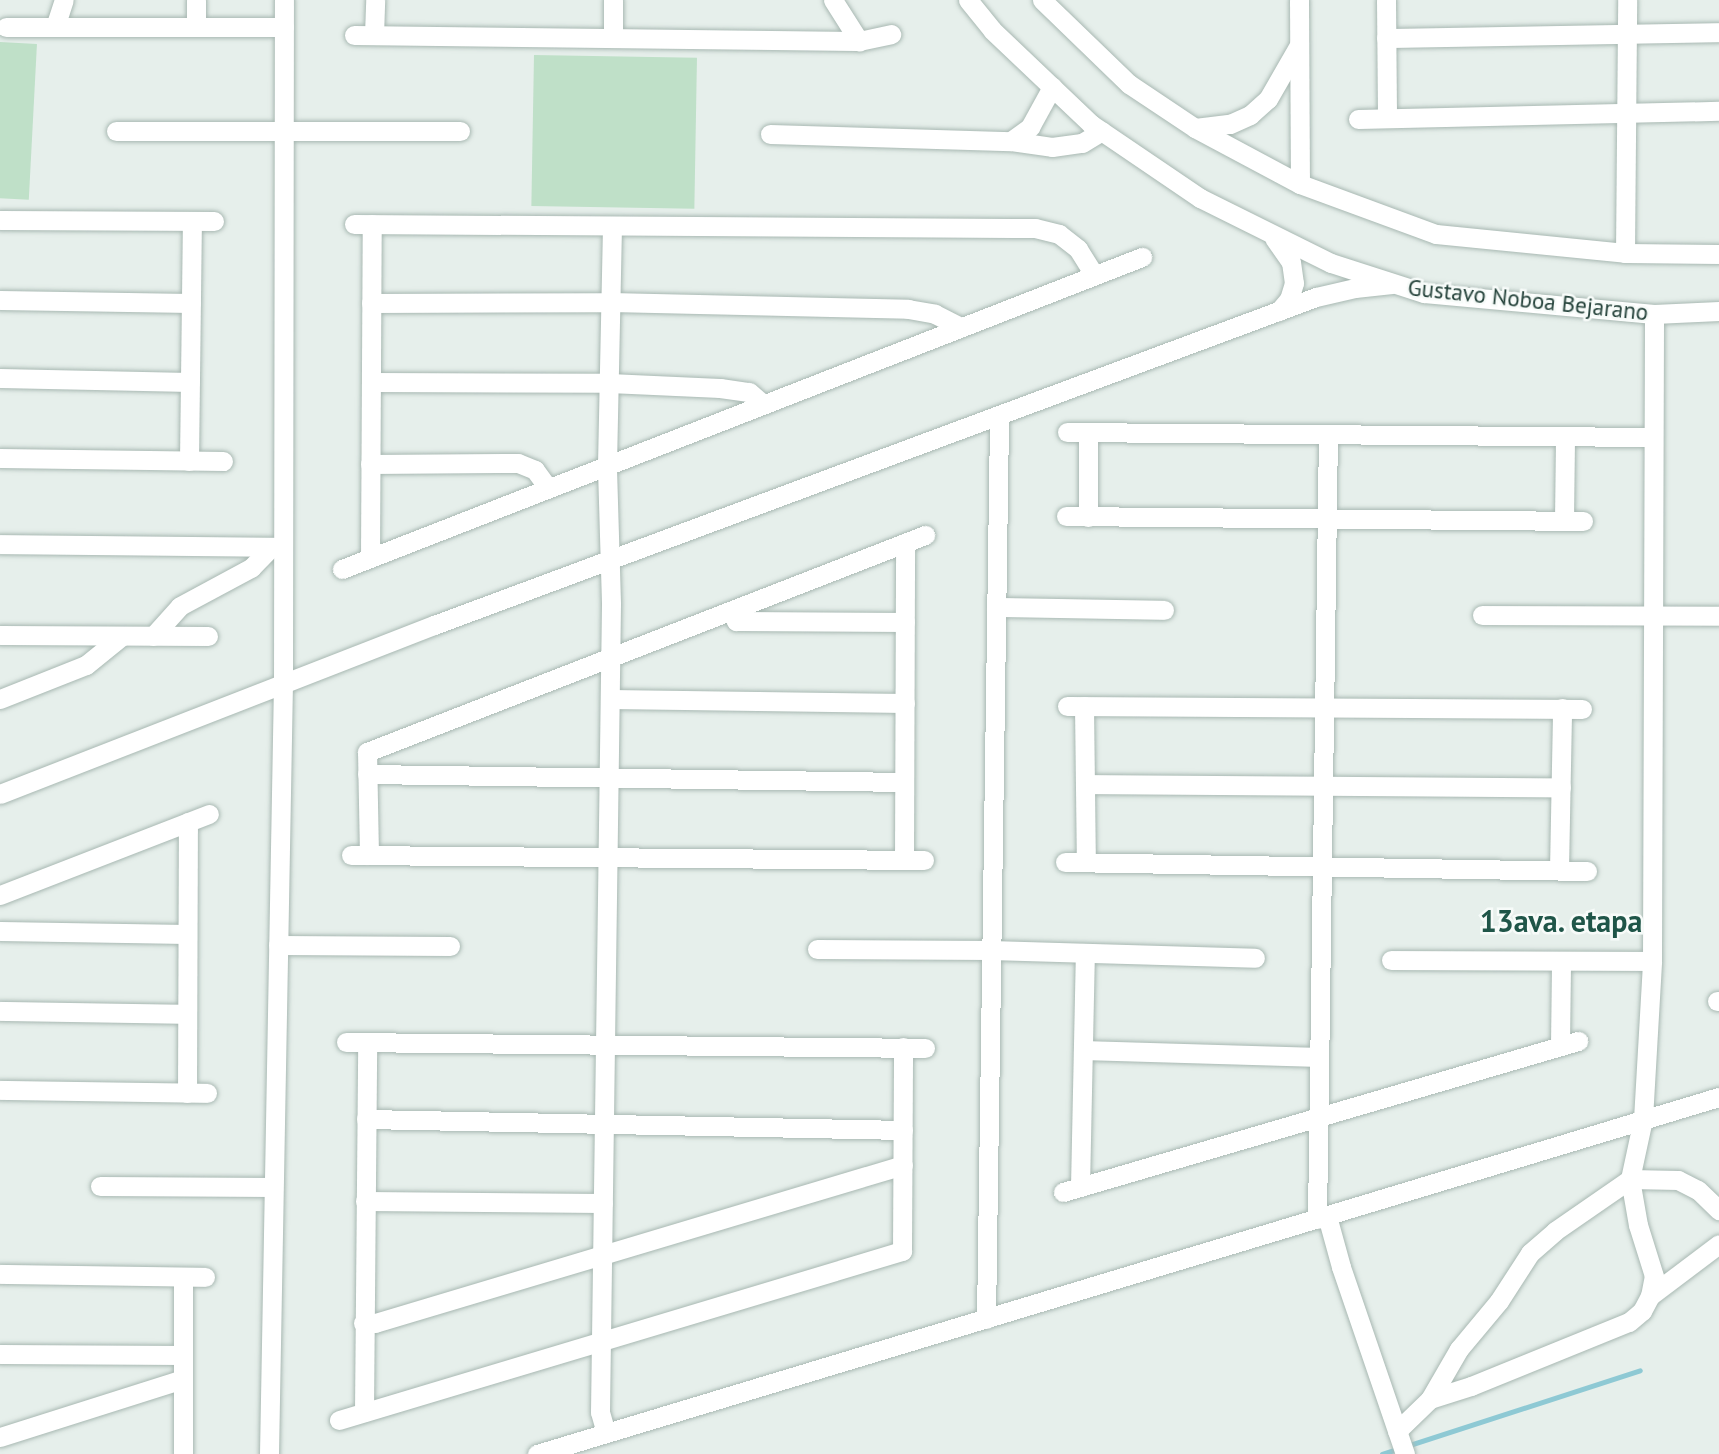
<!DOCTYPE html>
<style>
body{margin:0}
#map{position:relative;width:1719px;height:1454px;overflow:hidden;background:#e6efeb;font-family:"PT Sans",sans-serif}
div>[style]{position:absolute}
.green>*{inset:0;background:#bfe0c8;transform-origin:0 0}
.stream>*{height:5px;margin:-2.5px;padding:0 2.5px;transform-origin:2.5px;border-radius:2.5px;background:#8ec9d4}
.roads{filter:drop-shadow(0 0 2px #a8b8b2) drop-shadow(0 0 2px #a8b8b2)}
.minor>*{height:19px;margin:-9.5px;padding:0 9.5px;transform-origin:9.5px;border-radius:9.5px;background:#fff}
span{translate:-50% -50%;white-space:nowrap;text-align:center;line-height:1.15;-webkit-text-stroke:5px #f7fbf9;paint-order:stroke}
.street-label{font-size:23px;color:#24423a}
.district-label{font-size:30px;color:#1f5548;font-weight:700}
</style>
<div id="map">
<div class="green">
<div style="left:0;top:42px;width:37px;height:156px;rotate:3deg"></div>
<div style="left:534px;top:55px;width:163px;height:151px;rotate:1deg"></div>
</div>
<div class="stream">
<div style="left:1382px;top:1454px;width:271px;rotate:-18deg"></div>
</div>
<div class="roads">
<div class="minor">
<div style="left:196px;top:0;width:27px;rotate:90deg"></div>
<div style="left:833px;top:0;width:49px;rotate:57.6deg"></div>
<div style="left:968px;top:0;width:38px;rotate:51deg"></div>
<div style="left:992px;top:30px;width:137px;rotate:43.5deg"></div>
<div style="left:1091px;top:124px;width:132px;rotate:34.2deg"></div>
<div style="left:1200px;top:198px;width:146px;rotate:26.4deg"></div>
<div style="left:1331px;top:263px;width:98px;rotate:17.9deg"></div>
<div style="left:1424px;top:293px;width:231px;rotate:5.2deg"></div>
<div style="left:1654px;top:314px;width:65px;rotate:-2.6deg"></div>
<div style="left:1042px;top:0;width:121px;rotate:44deg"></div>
<div style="left:1129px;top:84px;width:79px;rotate:33.7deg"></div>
<div style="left:1195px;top:128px;width:119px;rotate:28.1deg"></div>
<div style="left:1300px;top:184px;width:145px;rotate:20.2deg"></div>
<div style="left:1436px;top:234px;width:190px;rotate:5.7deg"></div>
<div style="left:1625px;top:253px;width:94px;rotate:0.6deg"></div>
<div style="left:1299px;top:0;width:184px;rotate:89.7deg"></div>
<div style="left:1386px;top:0;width:117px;rotate:89.5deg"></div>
<div style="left:6px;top:27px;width:278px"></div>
<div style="left:55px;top:27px;width:28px;rotate:-72deg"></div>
<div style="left:354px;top:35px;width:505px;rotate:0.68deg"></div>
<div style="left:859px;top:41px;width:33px;rotate:-12deg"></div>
<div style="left:374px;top:35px;width:35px;rotate:-88deg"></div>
<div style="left:613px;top:38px;width:38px;rotate:-90deg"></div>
<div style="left:1386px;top:38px;width:333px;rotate:-1deg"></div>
<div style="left:1358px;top:119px;width:361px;rotate:-1.3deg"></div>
<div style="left:1195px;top:128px;width:35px;rotate:-7deg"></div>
<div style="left:1230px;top:124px;width:22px;rotate:-24deg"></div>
<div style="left:1250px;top:115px;width:24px;rotate:-42deg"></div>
<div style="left:1268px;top:99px;width:62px;rotate:-60.1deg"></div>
<div style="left:116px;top:131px;width:344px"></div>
<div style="left:770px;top:134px;width:241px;rotate:1.7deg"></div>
<div style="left:1011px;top:141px;width:41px;rotate:8.3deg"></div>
<div style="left:1052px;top:147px;width:30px;rotate:-8deg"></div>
<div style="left:1082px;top:143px;width:23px;rotate:-31deg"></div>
<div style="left:1011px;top:141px;width:24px;rotate:-36deg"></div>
<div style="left:1030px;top:127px;width:46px;rotate:-61.2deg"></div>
<div style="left:0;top:220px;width:214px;rotate:0.3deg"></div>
<div style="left:354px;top:224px;width:681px;rotate:0.34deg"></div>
<div style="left:1035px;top:228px;width:25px;rotate:14deg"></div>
<div style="left:1059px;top:234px;width:24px;rotate:38deg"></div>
<div style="left:1078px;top:249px;width:31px;rotate:58deg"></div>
<div style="left:1274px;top:238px;width:29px;rotate:55deg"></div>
<div style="left:1291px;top:262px;width:21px;rotate:82deg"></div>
<div style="left:1294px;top:283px;width:17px;rotate:107deg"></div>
<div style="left:1289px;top:299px;width:16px;rotate:130deg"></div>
<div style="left:1625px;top:253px;width:253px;rotate:-89.5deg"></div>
<div style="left:0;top:300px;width:191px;rotate:0.9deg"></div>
<div style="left:371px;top:303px;width:239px;rotate:-0.2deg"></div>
<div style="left:610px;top:302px;width:298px;rotate:1.3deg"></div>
<div style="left:908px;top:309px;width:27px;rotate:10deg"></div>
<div style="left:935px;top:314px;width:29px;rotate:27deg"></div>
<div style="left:0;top:378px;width:190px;rotate:1.2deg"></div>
<div style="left:371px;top:382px;width:238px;rotate:0.2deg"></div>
<div style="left:609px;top:383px;width:111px;rotate:2.6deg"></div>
<div style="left:720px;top:388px;width:29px;rotate:8deg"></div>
<div style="left:749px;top:392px;width:18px;rotate:41deg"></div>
<div style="left:1067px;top:432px;width:586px;rotate:0.49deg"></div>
<div style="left:0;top:458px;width:223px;rotate:0.8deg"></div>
<div style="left:189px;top:461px;width:240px;rotate:-89.3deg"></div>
<div style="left:370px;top:464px;width:148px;rotate:-0.4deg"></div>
<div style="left:518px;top:463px;width:18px;rotate:22deg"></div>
<div style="left:535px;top:470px;width:22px;rotate:54deg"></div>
<div style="left:1066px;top:516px;width:517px;rotate:0.55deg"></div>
<div style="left:1088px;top:517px;width:85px;rotate:-90deg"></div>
<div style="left:1564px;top:521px;width:85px;rotate:-89.3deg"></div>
<div style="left:0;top:544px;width:283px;rotate:0.6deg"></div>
<div style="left:370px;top:558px;width:334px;rotate:-89.7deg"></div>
<div style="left:342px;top:569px;width:859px;rotate:-21.31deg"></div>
<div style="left:996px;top:607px;width:168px;rotate:1deg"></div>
<div style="left:732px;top:611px;width:11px;rotate:68deg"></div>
<div style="left:736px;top:621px;width:169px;rotate:0.3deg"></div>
<div style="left:1482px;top:615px;width:237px;rotate:0.2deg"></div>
<div style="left:0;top:635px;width:208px;rotate:0.3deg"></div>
<div style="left:153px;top:636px;width:40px;rotate:-48deg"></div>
<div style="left:180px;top:606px;width:81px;rotate:-28.2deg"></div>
<div style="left:251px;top:568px;width:29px;rotate:-46deg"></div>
<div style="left:0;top:699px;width:92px;rotate:-21.6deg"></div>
<div style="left:86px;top:665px;width:46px;rotate:-38.9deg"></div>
<div style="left:610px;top:699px;width:295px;rotate:0.8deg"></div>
<div style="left:1067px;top:706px;width:515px;rotate:0.33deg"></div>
<div style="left:1084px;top:706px;width:156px;rotate:89.3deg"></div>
<div style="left:367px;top:774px;width:537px;rotate:0.85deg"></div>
<div style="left:1085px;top:784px;width:476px;rotate:0.4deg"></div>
<div style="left:0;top:794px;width:466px;rotate:-21.3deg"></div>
<div style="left:434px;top:625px;width:941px;rotate:-20.4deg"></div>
<div style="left:1316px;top:297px;width:40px;rotate:-13deg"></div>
<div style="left:1355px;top:288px;width:37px;rotate:-6deg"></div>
<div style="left:351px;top:855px;width:573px;rotate:0.5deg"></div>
<div style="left:369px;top:855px;width:103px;rotate:-91.1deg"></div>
<div style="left:367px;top:752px;width:599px;rotate:-21.25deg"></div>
<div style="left:904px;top:859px;width:316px;rotate:-89.8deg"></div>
<div style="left:1065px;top:862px;width:522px;rotate:0.99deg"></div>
<div style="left:1559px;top:870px;width:162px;rotate:-88.9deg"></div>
<div style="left:0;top:895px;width:224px;rotate:-21.2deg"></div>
<div style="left:0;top:931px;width:187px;rotate:0.9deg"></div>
<div style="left:278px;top:945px;width:172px;rotate:0.3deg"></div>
<div style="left:817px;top:949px;width:173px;rotate:0.3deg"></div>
<div style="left:990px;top:950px;width:265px;rotate:1.7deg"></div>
<div style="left:1391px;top:960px;width:261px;rotate:0.2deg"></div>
<div style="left:1717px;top:1001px;width:2px"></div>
<div style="left:0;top:1011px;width:187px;rotate:0.9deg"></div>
<div style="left:346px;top:1042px;width:579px;rotate:0.59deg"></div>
<div style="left:1560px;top:1046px;width:85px;rotate:-89.3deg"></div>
<div style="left:1083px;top:1050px;width:236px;rotate:1.7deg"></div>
<div style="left:0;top:1090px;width:207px;rotate:0.8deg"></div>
<div style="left:187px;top:1093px;width:271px;rotate:-89.8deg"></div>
<div style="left:366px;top:1119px;width:537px;rotate:1.17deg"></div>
<div style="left:100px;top:1186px;width:173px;rotate:0.3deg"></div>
<div style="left:1080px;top:1187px;width:234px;rotate:-88.8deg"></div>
<div style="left:1063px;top:1192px;width:537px;rotate:-16.34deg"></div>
<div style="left:365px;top:1201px;width:238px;rotate:0.5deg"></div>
<div style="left:1327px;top:1216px;width:53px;rotate:74.6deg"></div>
<div style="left:1341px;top:1267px;width:198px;rotate:71.1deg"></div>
<div style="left:1317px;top:1219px;width:785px;rotate:-89.2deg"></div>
<div style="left:0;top:1274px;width:205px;rotate:0.8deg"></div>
<div style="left:183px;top:1278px;width:176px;rotate:90deg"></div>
<div style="left:1650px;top:1296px;width:86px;rotate:-37deg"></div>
<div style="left:986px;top:1319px;width:902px;rotate:-89.17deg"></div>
<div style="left:363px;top:1323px;width:12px"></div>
<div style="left:375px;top:1323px;width:551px;rotate:-16.66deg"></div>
<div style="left:0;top:1354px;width:183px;rotate:0.3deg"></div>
<div style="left:1430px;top:1399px;width:58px;rotate:-59.9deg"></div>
<div style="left:1459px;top:1349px;width:62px;rotate:-50.2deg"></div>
<div style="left:1499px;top:1301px;width:57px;rotate:-57.1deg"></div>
<div style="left:1530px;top:1253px;width:33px;rotate:-41deg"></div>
<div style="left:1555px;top:1231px;width:91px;rotate:-34.7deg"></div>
<div style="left:1630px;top:1179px;width:48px;rotate:1.2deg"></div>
<div style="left:1678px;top:1180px;width:22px;rotate:27deg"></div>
<div style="left:1698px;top:1190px;width:29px;rotate:44deg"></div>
<div style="left:364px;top:1412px;width:370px;rotate:-89.5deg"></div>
<div style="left:339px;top:1420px;width:588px;rotate:-16.71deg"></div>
<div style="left:902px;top:1251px;width:204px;rotate:-89.7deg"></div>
<div style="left:1397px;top:1431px;width:46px;rotate:-44.1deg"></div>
<div style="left:1430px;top:1399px;width:43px;rotate:-17.6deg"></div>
<div style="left:1471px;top:1386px;width:170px;rotate:-22.1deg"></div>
<div style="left:1629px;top:1322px;width:17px;rotate:-40deg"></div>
<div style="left:1642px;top:1311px;width:17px;rotate:-62deg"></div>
<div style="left:1650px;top:1296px;width:20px;rotate:-79deg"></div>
<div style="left:1654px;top:1276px;width:53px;rotate:-107.4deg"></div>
<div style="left:1638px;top:1225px;width:47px;rotate:-99.9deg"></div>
<div style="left:1630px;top:1179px;width:61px;rotate:-77.8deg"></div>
<div style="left:1643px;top:1119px;width:158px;rotate:-86.7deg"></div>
<div style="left:1652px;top:961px;width:647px;rotate:-89.82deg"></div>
<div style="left:606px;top:1433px;width:22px;rotate:-106deg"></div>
<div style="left:600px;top:1412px;width:809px;rotate:-89.22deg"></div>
<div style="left:611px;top:603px;width:138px;rotate:-91.7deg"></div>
<div style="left:607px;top:465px;width:239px;rotate:-88.8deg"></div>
<div style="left:0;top:1437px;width:192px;rotate:-17.6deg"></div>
<div style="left:269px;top:1454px;width:769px;rotate:-88.96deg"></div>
<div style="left:283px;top:685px;width:685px;rotate:-89.92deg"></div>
<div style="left:537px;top:1454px;width:1235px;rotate:-16.81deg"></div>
</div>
</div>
<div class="street-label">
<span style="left:1528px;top:300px;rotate:6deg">Gustavo Noboa Bejarano</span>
</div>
<div class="district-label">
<span style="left:1561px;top:921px">13ava. etapa</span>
</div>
</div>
